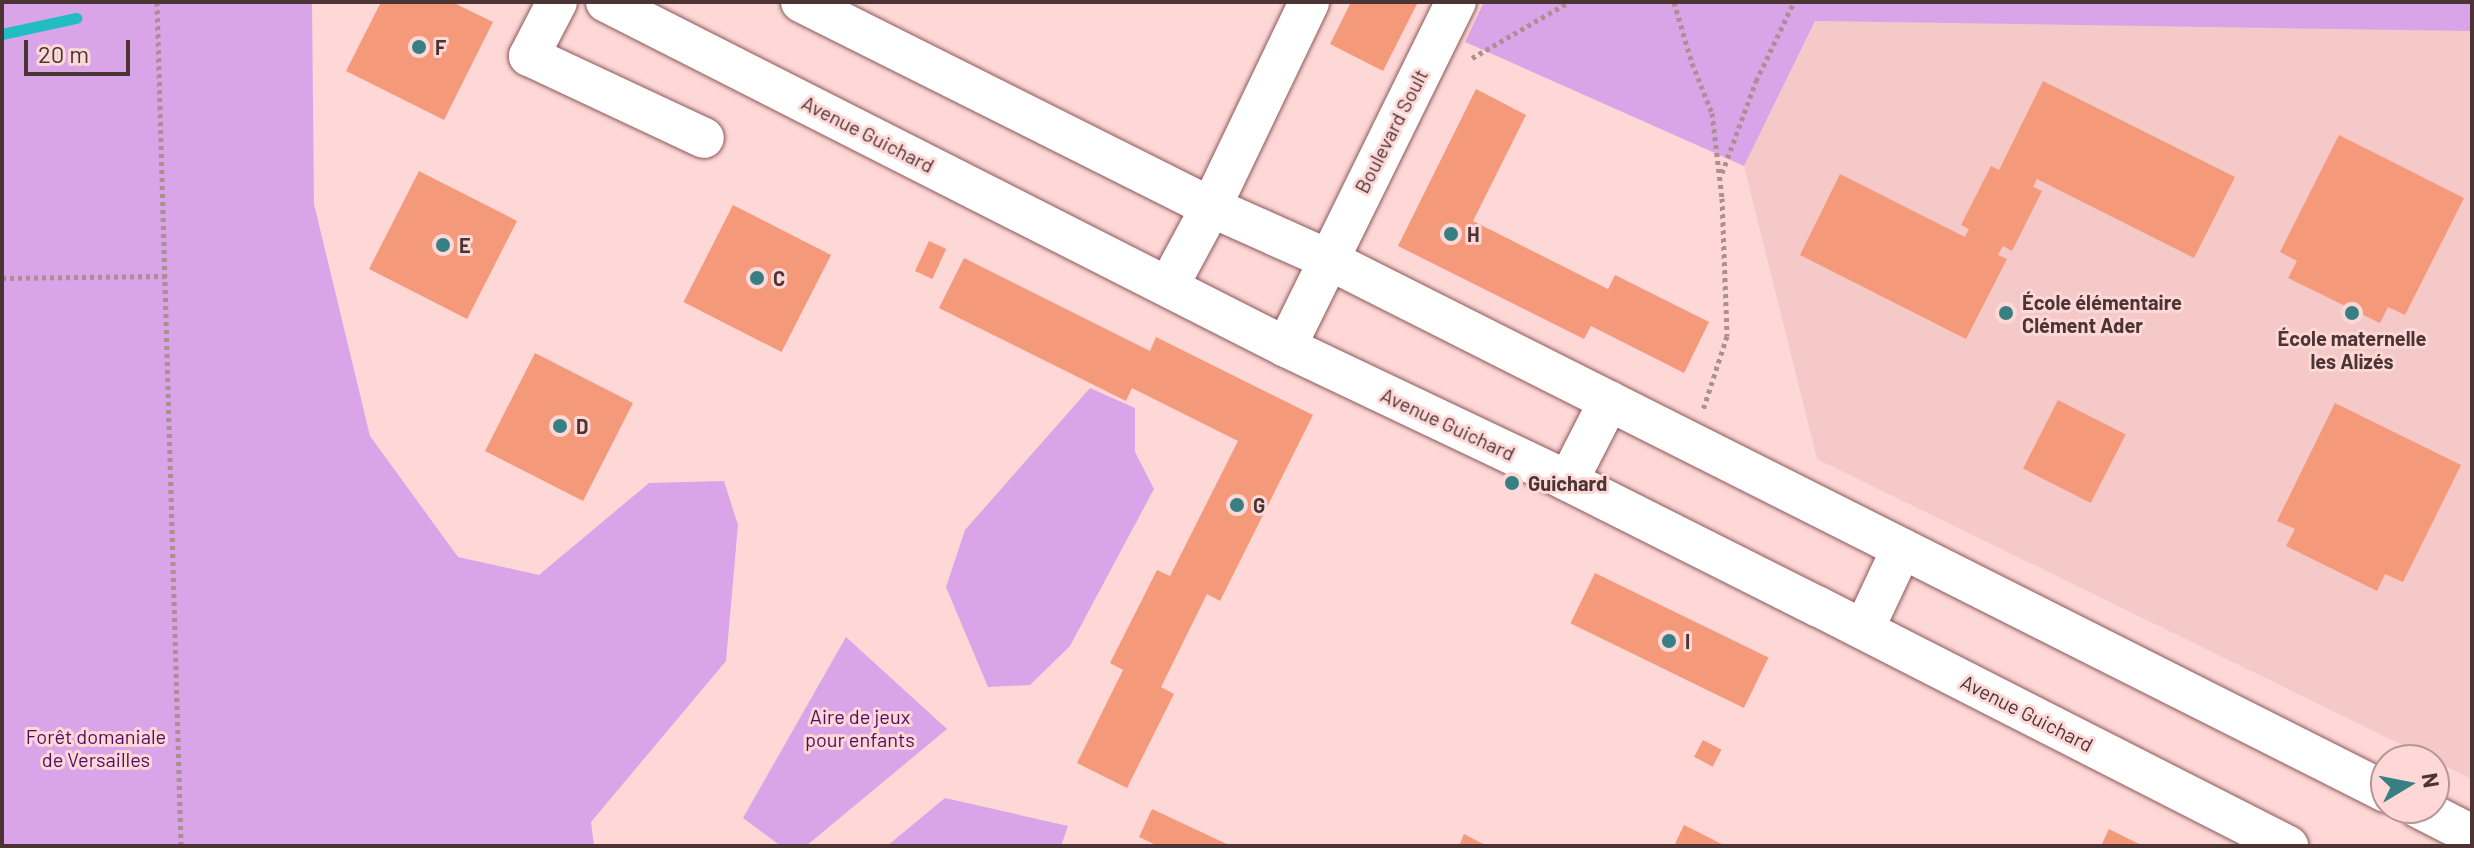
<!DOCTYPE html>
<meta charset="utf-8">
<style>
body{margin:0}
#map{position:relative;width:2474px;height:848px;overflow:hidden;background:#fdd8d7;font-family:Barlow,sans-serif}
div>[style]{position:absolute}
.built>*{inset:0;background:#f4c9c8}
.green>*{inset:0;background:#daa4e8}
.stream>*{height:11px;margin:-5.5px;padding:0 5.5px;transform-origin:5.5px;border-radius:5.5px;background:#22bdc3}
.building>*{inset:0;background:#f5997b;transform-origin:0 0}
.path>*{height:5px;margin-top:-2.5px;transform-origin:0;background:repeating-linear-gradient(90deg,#ae8e8e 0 4px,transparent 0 8px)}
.roads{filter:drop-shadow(0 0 2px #8d5858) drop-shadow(0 0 2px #8d5858)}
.minor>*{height:40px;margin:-20px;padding:0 20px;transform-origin:20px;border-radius:20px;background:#fff}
.dots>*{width:22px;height:22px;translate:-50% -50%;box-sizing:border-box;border:4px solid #fdd8d7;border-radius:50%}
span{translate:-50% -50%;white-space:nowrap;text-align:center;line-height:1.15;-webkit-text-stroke:6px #fdd8d7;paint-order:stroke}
.poi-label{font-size:20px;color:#4d3434;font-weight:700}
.left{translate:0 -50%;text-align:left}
.street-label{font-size:20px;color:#4d3434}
.park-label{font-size:20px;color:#550b65}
.frame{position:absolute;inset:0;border:4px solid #4d3434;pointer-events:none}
.north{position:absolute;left:2370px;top:744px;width:80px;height:80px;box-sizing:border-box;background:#fdd8d7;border:2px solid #b79696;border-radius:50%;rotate:80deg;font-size:22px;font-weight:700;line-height:32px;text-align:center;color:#4d3434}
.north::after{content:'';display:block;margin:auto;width:28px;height:36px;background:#377f83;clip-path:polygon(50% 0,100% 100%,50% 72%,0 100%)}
.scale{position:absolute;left:24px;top:40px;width:106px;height:36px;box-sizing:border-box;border:4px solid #4d3434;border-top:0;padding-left:10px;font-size:24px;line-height:28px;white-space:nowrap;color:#4d3434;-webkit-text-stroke:6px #fdd8d7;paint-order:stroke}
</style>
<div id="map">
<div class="built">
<div style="clip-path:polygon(1815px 21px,2472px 29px,2472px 779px,1817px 459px,1744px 166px)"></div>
</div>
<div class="green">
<div style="clip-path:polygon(2px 2px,312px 2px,314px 204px,370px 436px,458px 557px,539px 575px,649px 483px,724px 481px,738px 525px,726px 661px,591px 822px,594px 846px,2px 846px)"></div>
<div style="clip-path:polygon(1484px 2px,2472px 2px,2472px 31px,1815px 21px,1744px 166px,1465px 42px)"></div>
<div style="clip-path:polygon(1090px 388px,1135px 408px,1135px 452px,1154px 489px,1070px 646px,1030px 685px,988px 687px,946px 587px,965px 530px)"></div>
<div style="clip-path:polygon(846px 637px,947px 729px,806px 846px,781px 846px,743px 818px)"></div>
<div style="clip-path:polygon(945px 798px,1068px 826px,1061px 846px,887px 846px)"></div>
</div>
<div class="stream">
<div style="left:2px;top:34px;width:76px;rotate:-12.2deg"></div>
</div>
<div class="building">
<div style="clip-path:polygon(381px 2px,452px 2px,493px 22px,444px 120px,346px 71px)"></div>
<div style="clip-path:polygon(1351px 2px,1418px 2px,1383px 71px,1330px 44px)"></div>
<div style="clip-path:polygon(2043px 81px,2235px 177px,2194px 258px,2037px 179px,2033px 187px,2042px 191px,2012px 251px,2003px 246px,1998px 255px,2007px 259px,1966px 339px,1800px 255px,1840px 174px,1965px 237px,1969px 229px,1961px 225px,1991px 166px,1999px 170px)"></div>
<div style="clip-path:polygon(1476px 89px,1526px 115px,1473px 221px,1608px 289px,1615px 275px,1709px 322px,1684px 373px,1591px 326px,1584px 339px,1398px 246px)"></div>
<div style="clip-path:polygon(2339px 135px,2464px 198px,2405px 315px,2388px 307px,2380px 323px,2288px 278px,2297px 261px,2280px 252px)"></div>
<div style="left:419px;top:171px;width:110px;height:110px;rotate:27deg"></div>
<div style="left:733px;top:205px;width:110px;height:109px;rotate:27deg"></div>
<div style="left:929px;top:241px;width:19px;height:33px;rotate:25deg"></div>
<div style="clip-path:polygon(964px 258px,1150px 351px,1156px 337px,1313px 415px,1220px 601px,1207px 594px,1161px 687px,1174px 694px,1127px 788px,1077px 763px,1123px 670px,1110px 663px,1157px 570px,1170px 576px,1238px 441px,1132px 388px,1126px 401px,939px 308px)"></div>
<div style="left:535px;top:353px;width:110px;height:110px;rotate:27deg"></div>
<div style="left:2058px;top:400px;width:76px;height:77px;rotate:27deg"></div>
<div style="clip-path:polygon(2335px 403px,2461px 465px,2403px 582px,2385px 574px,2377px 591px,2286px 546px,2295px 529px,2277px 521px)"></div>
<div style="left:1595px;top:573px;width:193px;height:56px;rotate:26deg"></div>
<div style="left:1703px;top:740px;width:21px;height:19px;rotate:28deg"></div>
<div style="clip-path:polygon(1152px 809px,1231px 846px,1158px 846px,1139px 837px)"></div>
<div style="clip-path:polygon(1684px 825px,1712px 839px,1725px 846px,1674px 846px)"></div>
<div style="clip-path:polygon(2109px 829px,2143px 846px,2101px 846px)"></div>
<div style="clip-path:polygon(1464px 834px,1487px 846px,1459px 846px)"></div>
</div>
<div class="path">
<div style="left:157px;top:2px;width:844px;rotate:88.37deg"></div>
<div style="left:1674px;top:2px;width:64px;rotate:73.6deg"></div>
<div style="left:1692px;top:63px;width:54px;rotate:68.2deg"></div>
<div style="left:1712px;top:113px;width:86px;rotate:83.3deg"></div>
<div style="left:1722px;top:198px;width:138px;rotate:87.9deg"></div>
<div style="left:1727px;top:336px;width:78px;rotate:108deg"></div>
<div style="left:1472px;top:58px;width:112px;rotate:-30deg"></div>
<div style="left:1722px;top:173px;width:98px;rotate:-69.7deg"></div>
<div style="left:1756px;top:81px;width:88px;rotate:-64.3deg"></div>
<div style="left:2px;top:278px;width:164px;rotate:-0.7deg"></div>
</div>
<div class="roads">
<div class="minor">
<div style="left:557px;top:2px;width:61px;rotate:117.4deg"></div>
<div style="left:529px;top:56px;width:193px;rotate:25.1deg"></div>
<div style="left:606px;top:2px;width:763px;rotate:26.9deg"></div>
<div style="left:1286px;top:347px;width:312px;rotate:25.4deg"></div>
<div style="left:1568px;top:481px;width:279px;rotate:26.7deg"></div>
<div style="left:1817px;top:606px;width:529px;rotate:27deg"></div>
<div style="left:801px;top:2px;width:458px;rotate:26.6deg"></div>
<div style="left:1211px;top:207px;width:127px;rotate:24.1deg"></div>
<div style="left:1327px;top:259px;width:1186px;rotate:26.72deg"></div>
<div style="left:1169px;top:285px;width:89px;rotate:-61.7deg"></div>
<div style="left:1211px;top:207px;width:227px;rotate:-64.4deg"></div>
<div style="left:1286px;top:347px;width:385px;rotate:-63.8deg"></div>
<div style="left:1568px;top:481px;width:90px;rotate:-62.9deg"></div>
<div style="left:1864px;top:629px;width:89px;rotate:-64.9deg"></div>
<div style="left:2419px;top:808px;width:59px;rotate:27deg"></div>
</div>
</div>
<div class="dots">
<div style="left:419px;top:47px;background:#377f83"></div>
<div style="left:1451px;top:234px;background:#377f83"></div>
<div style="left:443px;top:245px;background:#377f83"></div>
<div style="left:757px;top:278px;background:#377f83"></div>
<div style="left:2006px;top:313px;background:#377f83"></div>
<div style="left:2352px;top:313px;background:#377f83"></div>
<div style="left:560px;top:426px;background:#377f83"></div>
<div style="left:1512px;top:483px;background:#377f83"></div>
<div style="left:1237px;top:505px;background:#377f83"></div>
<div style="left:1669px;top:641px;background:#377f83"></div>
</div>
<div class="poi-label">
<span class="left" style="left:435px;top:47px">F</span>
<span class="left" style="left:1467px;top:234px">H</span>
<span class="left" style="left:459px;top:245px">E</span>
<span class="left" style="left:773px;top:278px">C</span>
<span class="left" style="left:2022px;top:314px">École élémentaire<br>Clément Ader</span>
<span style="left:2352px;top:350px">École maternelle<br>les Alizés</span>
<span class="left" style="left:576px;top:426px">D</span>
<span class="left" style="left:1528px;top:483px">Guichard</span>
<span class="left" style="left:1253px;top:505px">G</span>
<span class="left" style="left:1685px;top:641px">I</span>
</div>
<div class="street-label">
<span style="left:1391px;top:131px;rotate:-63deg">Boulevard Soult</span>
<span style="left:868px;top:134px;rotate:27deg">Avenue Guichard</span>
<span style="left:1448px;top:424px;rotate:25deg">Avenue Guichard</span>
<span style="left:2027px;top:713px;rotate:27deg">Avenue Guichard</span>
</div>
<div class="park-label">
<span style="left:860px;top:728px">Aire de jeux<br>pour enfants</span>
<span style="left:96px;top:748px">Forêt domaniale<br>de Versailles</span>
</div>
<div class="frame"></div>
<div class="north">N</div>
<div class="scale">20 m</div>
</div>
